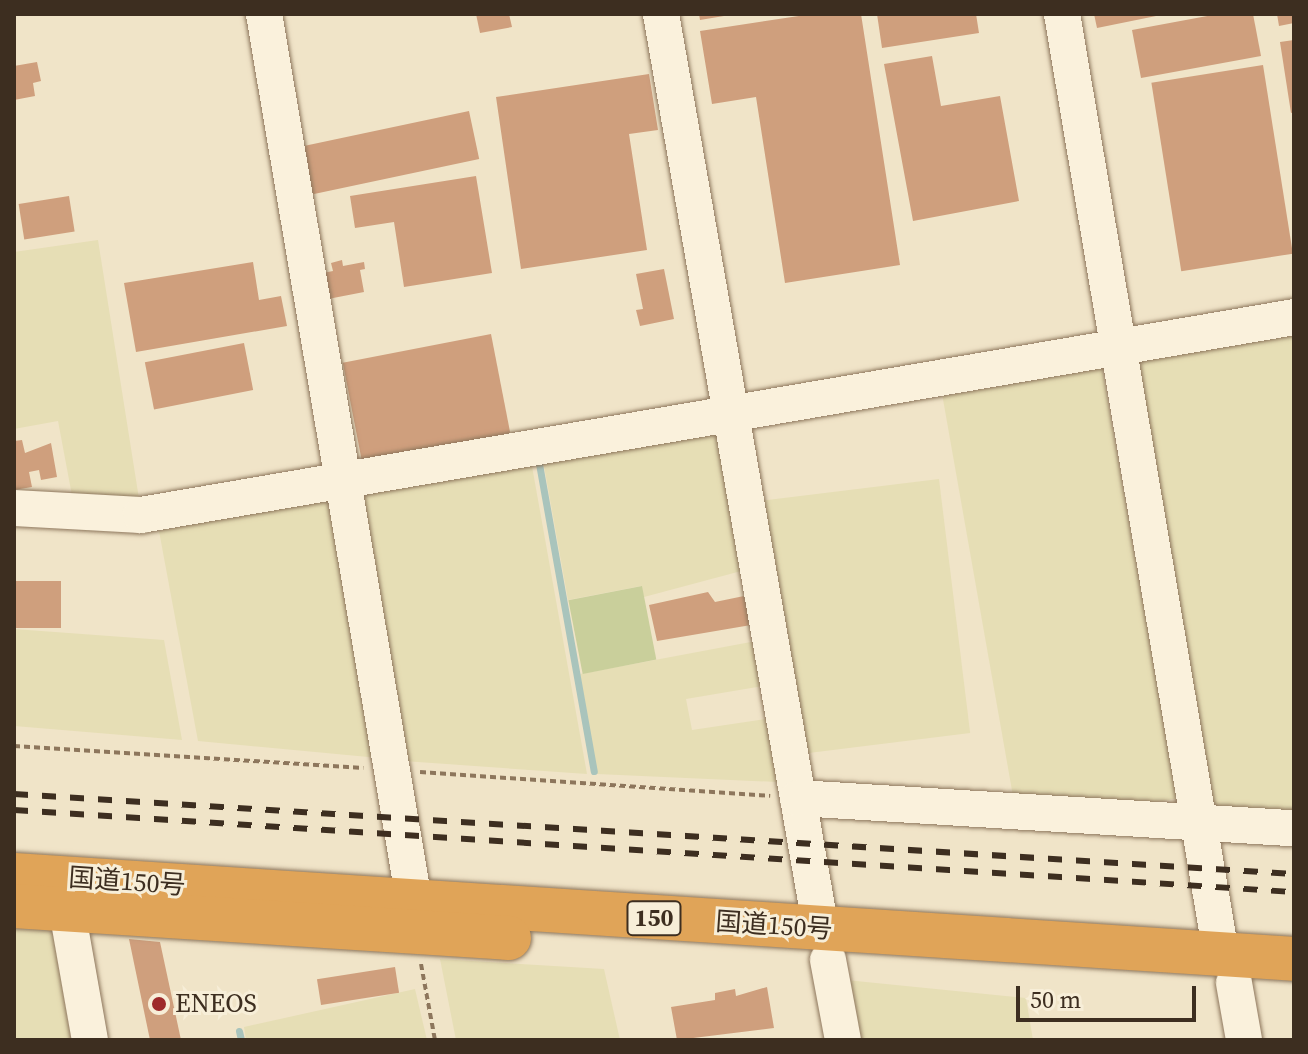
<!DOCTYPE html>
<meta charset="utf-8">
<style>
body{margin:0}
#map{position:relative;width:1308px;height:1054px;overflow:hidden;background:#f0e4c8;font-family:"Source Serif 4","Noto Sans JP",serif}
div>[style]{position:absolute}
.farmland>*{inset:0;background:#e6deb5;transform-origin:0 0}
.green>*{inset:0;background:#c9cf9b;transform-origin:0 0}
.stream>*{height:7px;margin:-3.5px;padding:0 3.5px;transform-origin:3.5px;border-radius:3.5px;background:#a9c4bc}
.building>*{inset:0;background:#cf9f7d;transform-origin:0 0}
.path>*{height:4px;margin-top:-2px;transform-origin:0;background:repeating-linear-gradient(90deg,#8d765c 0 6px,transparent 0 10px)}
.roads{filter:drop-shadow(0 0 2px #8d765c) drop-shadow(0 0 2px #8d765c)}
.minor>*{height:36px;margin:-18px;padding:0 18px;transform-origin:18px;border-radius:18px;background:#faf1dc}
.highway>*{height:44px;margin:-22px;padding:0 22px;transform-origin:22px;border-radius:22px;background:#e0a458}
.rail>*{height:6px;margin-top:-3px;transform-origin:0;background:repeating-linear-gradient(90deg,#3d2e20 0 14px,transparent 0 28px)}
.dots>*{width:22px;height:22px;translate:-50% -50%;box-sizing:border-box;border:4px solid #f7eed8;border-radius:50%}
span{translate:-50% -50%;white-space:nowrap;text-align:center;line-height:1.15;-webkit-text-stroke:6px #f7eed8;paint-order:stroke}
.shield-label span{padding:2px 6px;background:#f7eed8;border:2px solid;border-radius:6px;-webkit-text-stroke-width:0}
.shield-label{font-size:24px;color:#3d2e20;font-weight:700}
.street-label{font-size:26px;color:#3d2e20}
.poi-label{font-size:26px;color:#3d2e20}
.left{translate:0 -50%;text-align:left}
.frame{position:absolute;inset:0;border:16px solid #3d2e20;pointer-events:none}
.scale{position:absolute;left:1016px;top:986px;width:180px;height:36px;box-sizing:border-box;border:4px solid #3d2e20;border-top:0;padding-left:10px;font-size:24px;line-height:28px;white-space:nowrap;color:#3d2e20;-webkit-text-stroke:6px #f7eed8;paint-order:stroke}
</style>
<div id="map">
<div class="farmland">
<div style="clip-path:polygon(98px 240px,140px 505px,73px 501px,58px 421px,14px 429px,14px 252px)"></div>
<div style="clip-path:polygon(1294px 328px,1294px 814px,1210px 807px,1131px 364px)"></div>
<div style="left:1102px;top:368px;width:437px;height:162px;rotate:80deg"></div>
<div style="clip-path:polygon(720px 426px,745px 570px,644px 597px,641px 586px,568px 600px,542px 455px)"></div>
<div style="clip-path:polygon(530px 455px,587px 774px,404px 761px,353px 487px)"></div>
<div style="left:939px;top:479px;width:256px;height:177px;rotate:83deg"></div>
<div style="clip-path:polygon(333px 493px,379px 758px,198px 741px,159px 531px)"></div>
<div style="clip-path:polygon(14px 629px,164px 640px,182px 740px,14px 726px)"></div>
<div style="clip-path:polygon(756px 641px,763px 686px,686px 699px,692px 730px,766px 719px,778px 782px,597px 774px,580px 674px)"></div>
<div style="clip-path:polygon(14px 929px,53px 930px,71px 1040px,14px 1040px)"></div>
<div style="clip-path:polygon(440px 959px,604px 969px,620px 1040px,456px 1040px)"></div>
<div style="clip-path:polygon(846px 980px,1026px 998px,1033px 1040px,859px 1040px)"></div>
<div style="clip-path:polygon(415px 989px,427px 1040px,246px 1040px,244px 1027px)"></div>
</div>
<div class="green">
<div style="left:642px;top:586px;width:75px;height:75px;rotate:79deg"></div>
</div>
<div class="stream">
<div style="left:538px;top:458px;width:318px;rotate:79.9deg"></div>
<div style="left:239px;top:1031px;width:9px;rotate:77deg"></div>
</div>
<div class="building">
<div style="clip-path:polygon(476px 14px,509px 14px,512px 27px,480px 33px)"></div>
<div style="clip-path:polygon(699px 14px,724px 14px,724px 16px,700px 20px)"></div>
<div style="clip-path:polygon(812px 14px,861px 14px,900px 265px,785px 283px,756px 97px,712px 104px,700px 31px)"></div>
<div style="clip-path:polygon(877px 14px,976px 14px,979px 33px,882px 48px)"></div>
<div style="clip-path:polygon(1094px 14px,1161px 14px,1161px 15px,1097px 28px)"></div>
<div style="clip-path:polygon(1218px 14px,1253px 14px,1261px 56px,1141px 78px,1132px 30px)"></div>
<div style="clip-path:polygon(1277px 14px,1294px 14px,1294px 23px,1279px 26px)"></div>
<div style="clip-path:polygon(1294px 40px,1294px 112px,1291px 113px,1280px 42px)"></div>
<div style="clip-path:polygon(932px 56px,941px 106px,1000px 96px,1019px 201px,913px 221px,884px 64px)"></div>
<div style="clip-path:polygon(37px 62px,41px 81px,33px 83px,35px 96px,14px 100px,14px 66px)"></div>
<div style="left:1263px;top:65px;width:191px;height:113px;rotate:81deg"></div>
<div style="clip-path:polygon(649px 74px,658px 130px,629px 134px,647px 250px,521px 269px,496px 97px)"></div>
<div style="left:469px;top:111px;width:49px;height:170px;rotate:78deg"></div>
<div style="clip-path:polygon(476px 176px,492px 273px,404px 287px,394px 222px,355px 228px,350px 196px)"></div>
<div style="left:69px;top:196px;width:36px;height:51px;rotate:81deg"></div>
<div style="clip-path:polygon(342px 260px,343px 266px,364px 262px,365px 269px,360px 270px,364px 292px,328px 299px,323px 273px,333px 271px,331px 263px)"></div>
<div style="clip-path:polygon(253px 262px,259px 300px,281px 296px,287px 326px,136px 352px,124px 283px)"></div>
<div style="clip-path:polygon(664px 269px,674px 319px,640px 326px,636px 310px,643px 309px,636px 274px)"></div>
<div style="left:491px;top:334px;width:101px;height:151px;rotate:79deg"></div>
<div style="left:244px;top:343px;width:48px;height:101px;rotate:79deg"></div>
<div style="clip-path:polygon(22px 440px,25px 453px,51px 443px,57px 477px,41px 480px,39px 470px,29px 472px,32px 487px,14px 490px,14px 441px)"></div>
<div style="left:14px;top:581px;width:47px;height:47px"></div>
<div style="clip-path:polygon(708px 592px,715px 602px,744px 596px,751px 625px,657px 641px,649px 605px)"></div>
<div style="clip-path:polygon(129px 939px,160px 942px,181px 1040px,150px 1040px)"></div>
<div style="left:395px;top:967px;width:26px;height:79px;rotate:81deg"></div>
<div style="clip-path:polygon(767px 987px,774px 1028px,677px 1040px,671px 1007px,715px 1000px,715px 993px,735px 989px,736px 996px)"></div>
</div>
<div class="path">
<div style="left:14px;top:746px;width:350px;rotate:3.6deg"></div>
<div style="left:420px;top:772px;width:351px;rotate:3.9deg"></div>
<div style="left:421px;top:964px;width:77px;rotate:79.6deg"></div>
</div>
<div class="roads">
<div class="minor">
<div style="left:264px;top:14px;width:900px;rotate:80.4deg"></div>
<div style="left:661px;top:14px;width:930px;rotate:80.09deg"></div>
<div style="left:1062px;top:14px;width:953px;rotate:80.4deg"></div>
<div style="left:14px;top:508px;width:127px;rotate:3.2deg"></div>
<div style="left:141px;top:515px;width:1170px;rotate:-9.74deg"></div>
<div style="left:798px;top:798px;width:497px;rotate:3.5deg"></div>
<div style="left:67px;top:910px;width:132px;rotate:80deg"></div>
<div style="left:828px;top:960px;width:81px;rotate:79.4deg"></div>
<div style="left:1234px;top:983px;width:58px;rotate:80deg"></div>
</div>
<div class="highway">
<div style="left:14px;top:875px;width:1283px;rotate:3.75deg"></div>
<div style="left:14px;top:906px;width:496px;rotate:3.7deg"></div>
</div>
</div>
<div class="rail">
<div style="left:14px;top:794px;width:1282px;rotate:3.58deg"></div>
<div style="left:14px;top:810px;width:1283px;rotate:3.67deg"></div>
</div>
<div class="dots">
<div style="left:159px;top:1004px;background:#9e2a2b"></div>
</div>
<div class="shield-label">
<span style="left:654px;top:918px">150</span>
</div>
<div class="street-label">
<span style="left:127px;top:882px;rotate:4deg">国道150号</span>
<span style="left:774px;top:926px;rotate:4deg">国道150号</span>
</div>
<div class="poi-label">
<span class="left" style="left:175px;top:1004px">ENEOS</span>
</div>
<div class="frame"></div>
<div class="scale">50 m</div>
</div>
